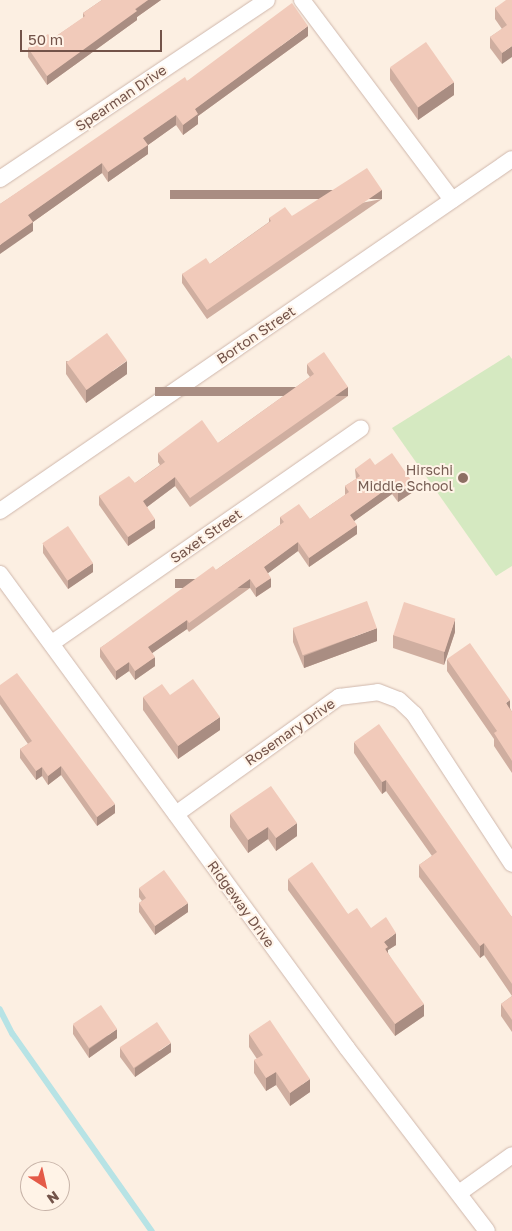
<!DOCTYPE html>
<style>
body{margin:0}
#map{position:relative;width:512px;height:1231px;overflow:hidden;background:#fcefe2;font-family:"Golos Text",sans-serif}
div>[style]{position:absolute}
.green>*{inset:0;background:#d5e9c1}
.stream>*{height:5.5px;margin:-2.75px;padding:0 2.75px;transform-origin:2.75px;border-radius:2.75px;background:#b7e3e5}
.roads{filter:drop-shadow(0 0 1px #cfb7ac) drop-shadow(0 0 1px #cfb7ac)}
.minor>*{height:16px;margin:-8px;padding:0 8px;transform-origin:8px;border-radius:8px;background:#fff}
.wall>*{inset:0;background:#cfaea0}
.shaded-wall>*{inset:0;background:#a98d82;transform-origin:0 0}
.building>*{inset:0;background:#f1caba;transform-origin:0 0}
.dots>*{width:14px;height:14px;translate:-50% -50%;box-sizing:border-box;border:2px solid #fff3e7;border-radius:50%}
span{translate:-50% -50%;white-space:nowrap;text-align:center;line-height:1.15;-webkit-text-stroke:4px #fff3e7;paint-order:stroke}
.street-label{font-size:14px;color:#735349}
.education-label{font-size:14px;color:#785e54}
.right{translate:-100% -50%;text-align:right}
.north{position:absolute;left:20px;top:1161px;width:50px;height:50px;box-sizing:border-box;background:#fff3e7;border:1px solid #c7b3a8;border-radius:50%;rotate:145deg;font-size:14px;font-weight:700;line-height:20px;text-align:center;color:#735349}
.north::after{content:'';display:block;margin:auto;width:18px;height:22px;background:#e45a48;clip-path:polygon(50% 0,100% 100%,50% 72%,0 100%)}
.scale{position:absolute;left:20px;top:30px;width:142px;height:22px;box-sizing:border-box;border:2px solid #735349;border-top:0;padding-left:6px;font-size:15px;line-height:18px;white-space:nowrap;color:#735349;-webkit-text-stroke:4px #fff3e7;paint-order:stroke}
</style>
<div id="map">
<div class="green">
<div style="clip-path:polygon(509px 355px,512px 359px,512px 566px,496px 576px,392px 428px)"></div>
</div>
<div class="stream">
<div style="left:0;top:1009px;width:28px;rotate:63deg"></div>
<div style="left:13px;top:1034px;width:241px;rotate:54.8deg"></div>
</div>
<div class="roads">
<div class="minor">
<div style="left:302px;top:0;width:250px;rotate:53.1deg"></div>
<div style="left:0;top:179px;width:321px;rotate:-33.8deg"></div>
<div style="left:0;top:511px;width:621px;rotate:-34.51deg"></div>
<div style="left:0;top:574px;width:587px;rotate:53.79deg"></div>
<div style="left:347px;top:1048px;width:230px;rotate:52.6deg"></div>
<div style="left:52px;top:643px;width:376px;rotate:-34.8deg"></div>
<div style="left:176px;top:814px;width:201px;rotate:-35.7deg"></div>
<div style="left:339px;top:697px;width:39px;rotate:-7deg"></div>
<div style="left:378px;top:692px;width:22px;rotate:21deg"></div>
<div style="left:399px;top:700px;width:21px;rotate:43deg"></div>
<div style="left:414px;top:714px;width:179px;rotate:56.8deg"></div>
<div style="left:459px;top:1193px;width:65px;rotate:-35.6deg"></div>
</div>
</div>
<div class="wall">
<div style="clip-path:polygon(102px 0,161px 0,137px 17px,137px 20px,47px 85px,28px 57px,28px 48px,52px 39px,83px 18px,83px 13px)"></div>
<div style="clip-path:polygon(512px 0,502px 64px,490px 48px,490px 37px,502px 29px,495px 19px,495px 8px)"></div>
<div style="clip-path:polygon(308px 36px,198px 116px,198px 124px,183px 135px,176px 125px,148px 145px,148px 154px,108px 182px,102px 173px,33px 222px,33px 231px,0 204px,187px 81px)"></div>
<div style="clip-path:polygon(390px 68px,454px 95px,418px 120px,390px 80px)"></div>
<div style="clip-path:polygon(382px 199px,207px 319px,182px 283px,182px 274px,210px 264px,269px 222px,269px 218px,292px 216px)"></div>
<div style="clip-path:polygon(66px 361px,127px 374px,86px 403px,66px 374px)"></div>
<div style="clip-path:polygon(307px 364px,348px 396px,190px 507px,175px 486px,147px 507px,155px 528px,128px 546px,99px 505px,99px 496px,135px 483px,160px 465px,158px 462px,158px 453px,218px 443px,310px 377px,307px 373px)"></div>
<div style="clip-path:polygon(375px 465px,413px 492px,398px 502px,392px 494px,354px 521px,357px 534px,309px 567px,298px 551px,268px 573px,271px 587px,256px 597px,250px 588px,189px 632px,187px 629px,152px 653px,155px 666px,135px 680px,129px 671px,116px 680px,100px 657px,100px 648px,216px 570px,280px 525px,280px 517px,310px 519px,345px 495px,345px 486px,356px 479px,355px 469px)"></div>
<div style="clip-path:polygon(43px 544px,93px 572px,68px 589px,43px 553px)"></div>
<div style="clip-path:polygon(293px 629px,377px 641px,304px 668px,293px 642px)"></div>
<div style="clip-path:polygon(455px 632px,444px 665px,393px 648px,393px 635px)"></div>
<div style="clip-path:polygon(447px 659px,510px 708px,512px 712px,512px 773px,494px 746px,494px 739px,447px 671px)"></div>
<div style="clip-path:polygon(0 685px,115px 813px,97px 826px,61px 775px,48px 785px,42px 776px,36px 780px,20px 758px,20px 749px,28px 744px,0 704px)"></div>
<div style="clip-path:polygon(143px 697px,220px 730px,178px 759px,143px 710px)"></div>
<div style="clip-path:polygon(354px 742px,512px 917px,512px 996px,484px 955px,480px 958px,419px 877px,419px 865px,432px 856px,386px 791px,382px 794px,354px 753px)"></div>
<div style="clip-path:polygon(230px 814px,297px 836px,276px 851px,268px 839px,248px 853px,230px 827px)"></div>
<div style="clip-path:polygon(288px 879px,348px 914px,396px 945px,388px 950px,388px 953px,424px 1016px,395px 1036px,288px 890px)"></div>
<div style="clip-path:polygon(139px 888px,188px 912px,155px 935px,139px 912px,139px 903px,142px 901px,139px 897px)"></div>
<div style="clip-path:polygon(512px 996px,512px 1032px,501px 1016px,501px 1004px)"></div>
<div style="clip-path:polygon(73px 1025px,117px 1038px,89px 1058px,73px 1034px)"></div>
<div style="clip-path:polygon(249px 1034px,310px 1092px,290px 1106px,276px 1085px,266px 1091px,254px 1073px,254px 1060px,257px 1059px,249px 1047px)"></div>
<div style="clip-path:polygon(120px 1048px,171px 1052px,135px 1077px,120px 1057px)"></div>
</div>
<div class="shaded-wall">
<div style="clip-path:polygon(148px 0,161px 0,137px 17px,137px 20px,47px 85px,47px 76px)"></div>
<div style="clip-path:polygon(308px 26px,308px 36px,198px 116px,198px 124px,183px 135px,183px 125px,195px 109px)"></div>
<div style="clip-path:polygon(512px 46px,512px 57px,502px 64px,502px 53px)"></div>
<div style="clip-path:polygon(454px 82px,454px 95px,418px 120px,418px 107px)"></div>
<div style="clip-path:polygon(176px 115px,176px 125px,148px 145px,148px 154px,108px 182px,108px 172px,143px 138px)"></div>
<div style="clip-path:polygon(102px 163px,102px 173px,33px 222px,33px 231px,0 254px,0 245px,28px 215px)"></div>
<div style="left:382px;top:190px;width:9px;height:212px;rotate:90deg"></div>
<div style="clip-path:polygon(127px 361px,127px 374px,86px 403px,86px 390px)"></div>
<div style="left:348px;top:387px;width:9px;height:193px;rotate:90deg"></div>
<div style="clip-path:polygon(175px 477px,175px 486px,143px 510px,143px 501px)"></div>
<div style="clip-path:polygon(413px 483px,413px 492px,398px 502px,398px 493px)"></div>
<div style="clip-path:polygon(392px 485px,392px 494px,350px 524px,350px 515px)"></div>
<div style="clip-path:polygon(155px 519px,155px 528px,128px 546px,128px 537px)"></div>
<div style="clip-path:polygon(357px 525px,357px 534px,309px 567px,309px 558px)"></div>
<div style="clip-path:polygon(298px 542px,298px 551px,264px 576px,264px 567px)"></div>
<div style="clip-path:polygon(93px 563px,93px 572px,68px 589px,68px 580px)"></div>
<div style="clip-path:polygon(271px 578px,271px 587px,256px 597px,256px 588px)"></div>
<div style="left:250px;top:579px;width:9px;height:75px;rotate:90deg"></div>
<div style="clip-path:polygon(455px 619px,455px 632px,444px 665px,444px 652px)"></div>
<div style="clip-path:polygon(187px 620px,187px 629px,148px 656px,148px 647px)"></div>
<div style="clip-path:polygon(377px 628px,377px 641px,304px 668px,304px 656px)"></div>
<div style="clip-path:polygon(155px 657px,155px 666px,135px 680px,135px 671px)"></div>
<div style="clip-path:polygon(129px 662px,129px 671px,116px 680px,116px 671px)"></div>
<div style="clip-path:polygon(510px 700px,510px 712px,506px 703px)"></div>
<div style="clip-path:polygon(220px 717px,220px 730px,178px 759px,178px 746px)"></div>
<div style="clip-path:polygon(61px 766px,61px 775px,48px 785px,48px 776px)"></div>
<div style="clip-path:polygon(42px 767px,42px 776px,36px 780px,36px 771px)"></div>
<div style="clip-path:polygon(386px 780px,386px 791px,382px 794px,382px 782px)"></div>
<div style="clip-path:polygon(115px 804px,115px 813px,97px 826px,97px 817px)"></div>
<div style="clip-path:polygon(297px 823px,297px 836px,276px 851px,276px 838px)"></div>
<div style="clip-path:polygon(268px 827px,268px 839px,248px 853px,248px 840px)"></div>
<div style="clip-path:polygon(188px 903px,188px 912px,155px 935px,155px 926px)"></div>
<div style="clip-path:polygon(396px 933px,396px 945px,388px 950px,388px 959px,384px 942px)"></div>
<div style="clip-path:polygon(484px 943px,484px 955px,480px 958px,480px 946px)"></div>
<div style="clip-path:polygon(424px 1004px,424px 1016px,395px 1036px,395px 1024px)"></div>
<div style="clip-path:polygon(117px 1029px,117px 1038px,89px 1058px,89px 1049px)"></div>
<div style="clip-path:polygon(171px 1043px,171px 1052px,135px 1077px,135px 1068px)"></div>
<div style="clip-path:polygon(276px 1072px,276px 1085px,266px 1091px,266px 1078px)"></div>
<div style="clip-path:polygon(310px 1079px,310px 1092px,290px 1106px,290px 1093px)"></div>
</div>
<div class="building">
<div style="clip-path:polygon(102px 0,148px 0,135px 9px,137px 11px,47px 76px,28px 48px,48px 34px,52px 39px,85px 16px,83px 13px)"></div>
<div style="clip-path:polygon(506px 0,512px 0,512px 46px,502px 53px,490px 37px,507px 25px,495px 8px)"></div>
<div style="clip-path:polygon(292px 3px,308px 26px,195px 109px,198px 114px,183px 125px,176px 115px,143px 138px,148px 145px,108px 172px,102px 163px,28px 215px,33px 222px,0 245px,0 204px,185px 77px,187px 81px)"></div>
<div style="left:426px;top:42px;width:49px;height:44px;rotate:55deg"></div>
<div style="clip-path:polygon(367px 168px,382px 190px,207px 310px,182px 274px,206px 258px,210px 264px,271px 221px,269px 218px,285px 207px,292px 216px)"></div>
<div style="left:107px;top:333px;width:34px;height:50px;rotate:54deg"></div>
<div style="clip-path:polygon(324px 352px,348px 387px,190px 498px,175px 477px,143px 501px,155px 519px,128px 537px,99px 496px,129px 476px,135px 483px,165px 462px,158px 453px,202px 420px,218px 443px,314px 374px,307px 364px)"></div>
<div style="clip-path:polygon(392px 453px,413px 483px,398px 493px,392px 485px,350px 515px,357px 525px,309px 558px,298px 542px,264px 567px,271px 578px,256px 588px,250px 579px,189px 623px,187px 620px,148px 647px,155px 657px,135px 671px,129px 662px,116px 671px,100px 648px,213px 566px,216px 570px,284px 522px,280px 517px,299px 504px,310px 519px,349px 492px,345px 486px,360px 476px,355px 469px,370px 458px,375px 465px)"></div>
<div style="left:68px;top:526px;width:45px;height:31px;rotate:56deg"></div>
<div style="left:367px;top:601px;width:29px;height:79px;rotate:70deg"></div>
<div style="left:404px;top:602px;width:54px;height:35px;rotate:18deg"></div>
<div style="clip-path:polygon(470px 643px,510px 700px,506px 703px,512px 712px,512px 761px,494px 733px,497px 731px,447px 659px)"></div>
<div style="clip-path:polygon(17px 673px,115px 804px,97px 817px,61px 766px,48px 776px,42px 767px,36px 771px,20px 749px,32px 741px,0 695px,0 685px)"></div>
<div style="clip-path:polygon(193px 679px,220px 717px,178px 746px,143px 697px,162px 684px,170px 695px)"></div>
<div style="clip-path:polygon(379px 724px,512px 917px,512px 984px,484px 943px,480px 946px,419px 865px,437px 852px,386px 780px,382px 782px,354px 742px)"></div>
<div style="clip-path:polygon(271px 786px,297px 823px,276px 838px,268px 827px,248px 840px,230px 814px)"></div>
<div style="clip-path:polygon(312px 862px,348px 914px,357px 908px,371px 928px,386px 917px,396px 933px,384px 942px,388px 947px,385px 949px,424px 1004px,395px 1024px,288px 879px)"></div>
<div style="clip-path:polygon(164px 870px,188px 903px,155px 926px,139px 903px,146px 898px,139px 888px)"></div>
<div style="clip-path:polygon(512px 996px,512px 1020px,501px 1004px)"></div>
<div style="left:101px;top:1005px;width:29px;height:34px;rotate:56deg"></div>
<div style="clip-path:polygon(270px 1020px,310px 1079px,290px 1093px,276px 1072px,266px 1078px,254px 1060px,263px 1055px,249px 1034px)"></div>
<div style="left:157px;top:1022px;width:25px;height:45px;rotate:56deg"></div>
</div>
<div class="dots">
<div style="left:463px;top:478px;background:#8d6e63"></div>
</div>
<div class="street-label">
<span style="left:121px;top:98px;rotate:-34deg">Spearman Drive</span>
<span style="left:256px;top:335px;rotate:-34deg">Borton Street</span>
<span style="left:206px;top:536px;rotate:-35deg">Saxet Street</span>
<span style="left:290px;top:732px;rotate:-35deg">Rosemary Drive</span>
<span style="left:241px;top:904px;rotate:54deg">Ridgeway Drive</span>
</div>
<div class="education-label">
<span class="right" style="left:453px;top:478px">Hirschi<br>Middle School</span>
</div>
<div class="north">N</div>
<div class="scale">50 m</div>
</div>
